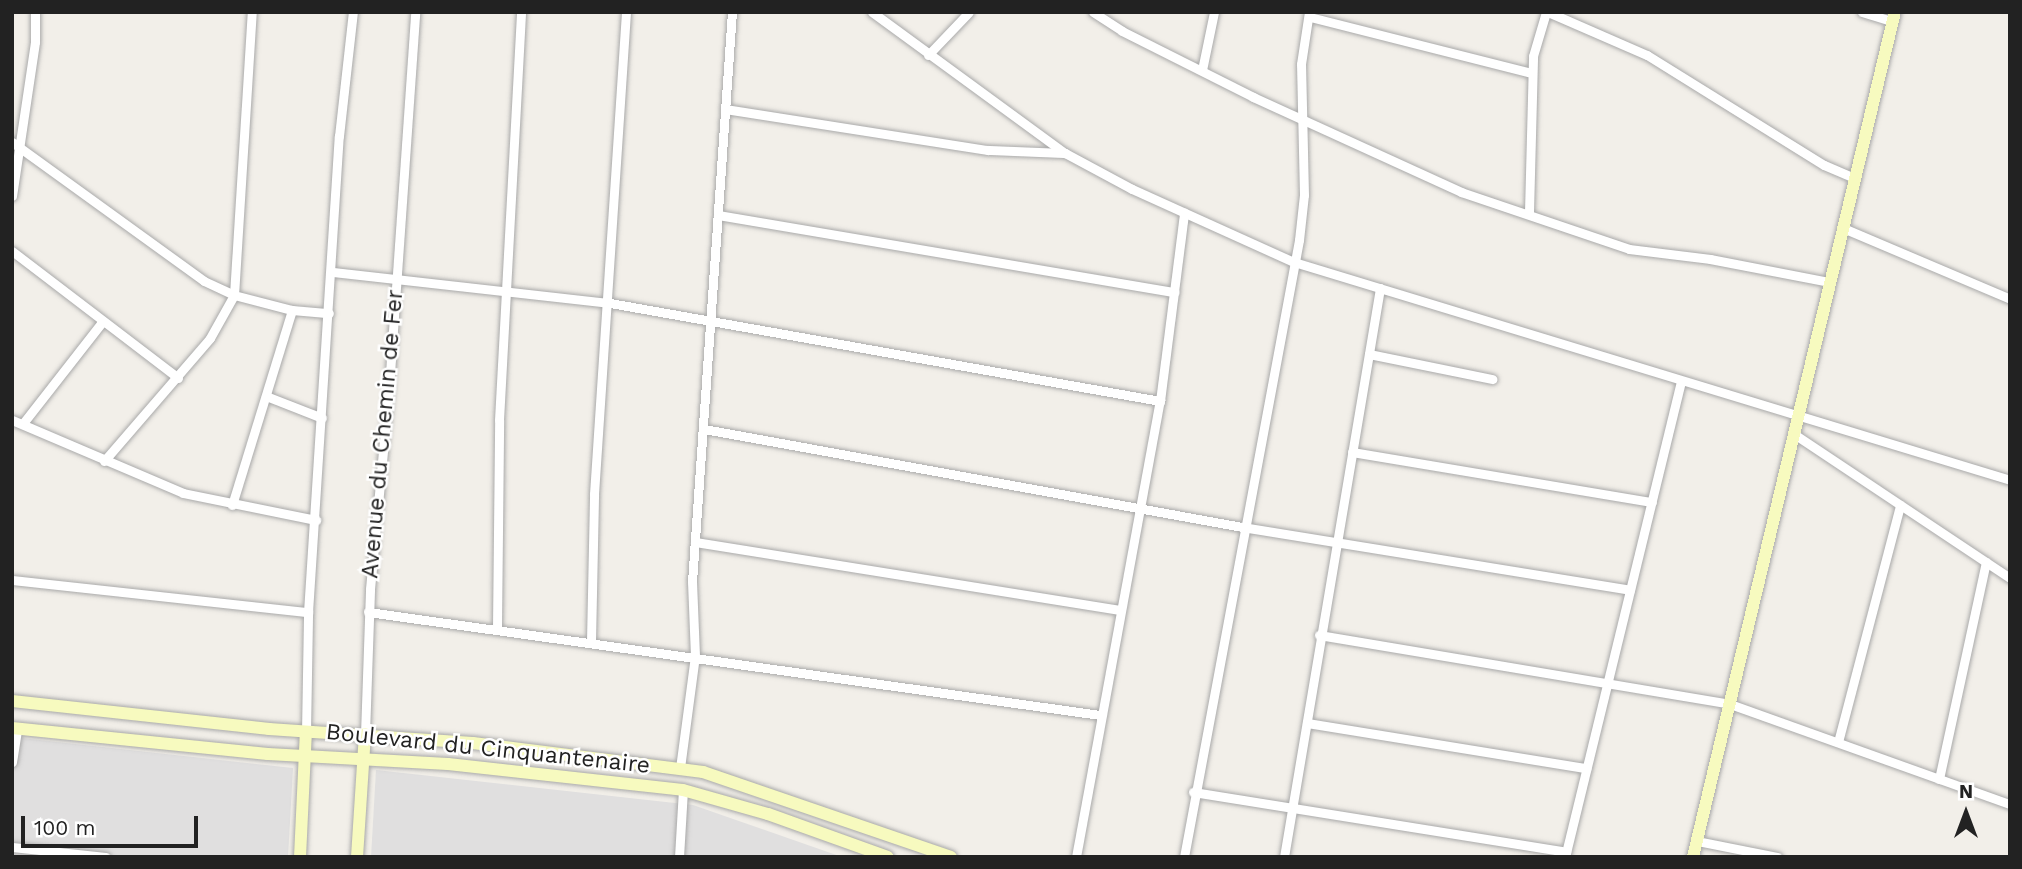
<!DOCTYPE html>
<style>
body{margin:0}
#map{position:relative;width:2022px;height:869px;overflow:hidden;background:#f2efe9;font-family:"Work Sans",sans-serif}
div>[style]{position:absolute}
.residential>*{inset:0;background:#e0dfdf}
.roads{filter:drop-shadow(0 0 2px #a9a9a9) drop-shadow(0 0 2px #a9a9a9)}
.street>*{height:9px;margin:-4.5px;padding:0 4.5px;transform-origin:4.5px;border-radius:4.5px;background:#fff}
.secondary>*{height:12px;margin:-6px;padding:0 6px;transform-origin:6px;border-radius:6px;background:#f7fabf}
span{translate:-50% -50%;white-space:nowrap;text-align:center;line-height:1.15;-webkit-text-stroke:5px #fff;paint-order:stroke}
.street-label{font-size:23px;color:#222}
.frame{position:absolute;inset:0;border:14px solid #222;pointer-events:none}
.north{position:absolute;left:1931px;top:778px;width:70px;height:70px;-webkit-text-stroke:5px #fff;paint-order:stroke;rotate:0deg;font-size:19px;font-weight:700;line-height:28px;text-align:center;color:#222}
.north::after{content:'';display:block;margin:auto;width:24px;height:32px;background:#222;clip-path:polygon(50% 0,100% 100%,50% 72%,0 100%)}
.scale{position:absolute;left:21px;top:816px;width:177px;height:32px;box-sizing:border-box;border:4px solid #222;border-top:0;padding-left:9px;font-size:21px;line-height:24px;white-space:nowrap;color:#222;-webkit-text-stroke:5px #fff;paint-order:stroke}
</style>
<div id="map">
<div class="residential">
<div style="clip-path:polygon(12px 737px,293px 768px,288px 857px,12px 857px)"></div>
<div style="clip-path:polygon(376px 770px,693px 805px,842px 857px,371px 857px)"></div>
</div>
<div class="roads">
<div class="street">
<div style="left:872px;top:12px;width:239px;rotate:36.2deg"></div>
<div style="left:1065px;top:153px;width:76px;rotate:28.2deg"></div>
<div style="left:1132px;top:189px;width:178px;rotate:24.3deg"></div>
<div style="left:1294px;top:262px;width:748px;rotate:16.93deg"></div>
<div style="left:1093px;top:12px;width:35px;rotate:33deg"></div>
<div style="left:1122px;top:31px;width:147px;rotate:26.7deg"></div>
<div style="left:1253px;top:97px;width:229px;rotate:24.5deg"></div>
<div style="left:1461px;top:192px;width:177px;rotate:18.7deg"></div>
<div style="left:1629px;top:249px;width:82px;rotate:7deg"></div>
<div style="left:1710px;top:259px;width:122px;rotate:10.9deg"></div>
<div style="left:1548px;top:12px;width:108px;rotate:23.5deg"></div>
<div style="left:1647px;top:55px;width:208px;rotate:31.9deg"></div>
<div style="left:1824px;top:165px;width:34px;rotate:23deg"></div>
<div style="left:1862px;top:12px;width:31px;rotate:17deg"></div>
<div style="left:1310px;top:17px;width:229px;rotate:14.2deg"></div>
<div style="left:928px;top:55px;width:59px;rotate:-46.4deg"></div>
<div style="left:1202px;top:70px;width:59px;rotate:-78.3deg"></div>
<div style="left:725px;top:109px;width:266px;rotate:8.9deg"></div>
<div style="left:988px;top:150px;width:77px;rotate:2.2deg"></div>
<div style="left:12px;top:142px;width:237px;rotate:35.9deg"></div>
<div style="left:204px;top:281px;width:33px;rotate:25deg"></div>
<div style="left:234px;top:295px;width:60px;rotate:14.5deg"></div>
<div style="left:292px;top:310px;width:37px;rotate:5deg"></div>
<div style="left:12px;top:196px;width:156px;rotate:-81.5deg"></div>
<div style="left:35px;top:42px;width:30px;rotate:-90deg"></div>
<div style="left:1529px;top:212px;width:156px;rotate:-88.5deg"></div>
<div style="left:1533px;top:56px;width:46px;rotate:-73.5deg"></div>
<div style="left:718px;top:215px;width:463px;rotate:9.6deg"></div>
<div style="left:1843px;top:228px;width:181px;rotate:23deg"></div>
<div style="left:12px;top:251px;width:209px;rotate:37.4deg"></div>
<div style="left:333px;top:272px;width:279px;rotate:6.4deg"></div>
<div style="left:610px;top:303px;width:559px;rotate:10.1deg"></div>
<div style="left:1369px;top:354px;width:126px;rotate:11.5deg"></div>
<div style="left:266px;top:396px;width:60px;rotate:21.4deg"></div>
<div style="left:12px;top:420px;width:186px;rotate:23.1deg"></div>
<div style="left:183px;top:493px;width:136px;rotate:11.5deg"></div>
<div style="left:24px;top:422px;width:128px;rotate:-52deg"></div>
<div style="left:704px;top:429px;width:547px;rotate:10.32deg"></div>
<div style="left:1242px;top:527px;width:393px;rotate:9.2deg"></div>
<div style="left:1794px;top:434px;width:260px;rotate:33.7deg"></div>
<div style="left:1352px;top:452px;width:304px;rotate:9.5deg"></div>
<div style="left:104px;top:461px;width:162px;rotate:-49.2deg"></div>
<div style="left:210px;top:338px;width:49px;rotate:-60.8deg"></div>
<div style="left:234px;top:295px;width:284px;rotate:-86.4deg"></div>
<div style="left:232px;top:505px;width:204px;rotate:-72.9deg"></div>
<div style="left:695px;top:542px;width:429px;rotate:9.1deg"></div>
<div style="left:12px;top:580px;width:298px;rotate:6.2deg"></div>
<div style="left:368px;top:612px;width:739px;rotate:8.01deg"></div>
<div style="left:497px;top:627px;width:207px;rotate:-89.4deg"></div>
<div style="left:499px;top:420px;width:409px;rotate:-86.9deg"></div>
<div style="left:1319px;top:635px;width:417px;rotate:9.5deg"></div>
<div style="left:1730px;top:704px;width:297px;rotate:19.7deg"></div>
<div style="left:591px;top:641px;width:147px;rotate:-88.8deg"></div>
<div style="left:594px;top:494px;width:483px;rotate:-86.2deg"></div>
<div style="left:1307px;top:723px;width:283px;rotate:9.2deg"></div>
<div style="left:306px;top:732px;width:120px;rotate:-89deg"></div>
<div style="left:308px;top:612px;width:477px;rotate:-86.3deg"></div>
<div style="left:339px;top:136px;width:125px;rotate:-83.6deg"></div>
<div style="left:365px;top:734px;width:145px;rotate:-88deg"></div>
<div style="left:370px;top:589px;width:202px;rotate:-84.6deg"></div>
<div style="left:389px;top:388px;width:377px;rotate:-86deg"></div>
<div style="left:1838px;top:742px;width:245px;rotate:-75.3deg"></div>
<div style="left:12px;top:762px;width:33px;rotate:-81deg"></div>
<div style="left:680px;top:768px;width:113px;rotate:-82.4deg"></div>
<div style="left:695px;top:656px;width:74px;rotate:-92.3deg"></div>
<div style="left:692px;top:582px;width:571px;rotate:-85.99deg"></div>
<div style="left:1939px;top:779px;width:222px;rotate:-77.8deg"></div>
<div style="left:1193px;top:792px;width:378px;rotate:9.1deg"></div>
<div style="left:1697px;top:841px;width:82px;rotate:11.3deg"></div>
<div style="left:12px;top:847px;width:94px;rotate:6.1deg"></div>
<div style="left:679px;top:857px;width:67px;rotate:-86.6deg"></div>
<div style="left:1076px;top:857px;width:464px;rotate:-79.6deg"></div>
<div style="left:1160px;top:401px;width:190px;rotate:-82.7deg"></div>
<div style="left:1184px;top:857px;width:628px;rotate:-79.44deg"></div>
<div style="left:1299px;top:240px;width:45px;rotate:-83.7deg"></div>
<div style="left:1304px;top:195px;width:131px;rotate:-91.3deg"></div>
<div style="left:1301px;top:64px;width:53px;rotate:-81.3deg"></div>
<div style="left:1284px;top:857px;width:577px;rotate:-80.42deg"></div>
<div style="left:1565px;top:857px;width:490px;rotate:-76.3deg"></div>
</div>
<div class="secondary">
<div style="left:12px;top:701px;width:259px;rotate:6.2deg"></div>
<div style="left:269px;top:729px;width:204px;rotate:3.9deg"></div>
<div style="left:473px;top:743px;width:232px;rotate:7.2deg"></div>
<div style="left:703px;top:772px;width:262px;rotate:18.9deg"></div>
<div style="left:12px;top:728px;width:257px;rotate:5.8deg"></div>
<div style="left:268px;top:754px;width:180px;rotate:3.2deg"></div>
<div style="left:448px;top:764px;width:236px;rotate:6.3deg"></div>
<div style="left:683px;top:790px;width:88px;rotate:15.8deg"></div>
<div style="left:768px;top:814px;width:127px;rotate:19.7deg"></div>
<div style="left:300px;top:857px;width:125px;rotate:-87.3deg"></div>
<div style="left:357px;top:857px;width:123px;rotate:-86.3deg"></div>
<div style="left:1693px;top:857px;width:869px;rotate:-76.56deg"></div>
</div>
</div>
<div class="street-label">
<span style="left:383px;top:434px;rotate:-85deg">Avenue du Chemin de Fer</span>
<span style="left:488px;top:749px;rotate:6deg">Boulevard du Cinquantenaire</span>
</div>
<div class="frame"></div>
<div class="north">N</div>
<div class="scale">100 m</div>
</div>
